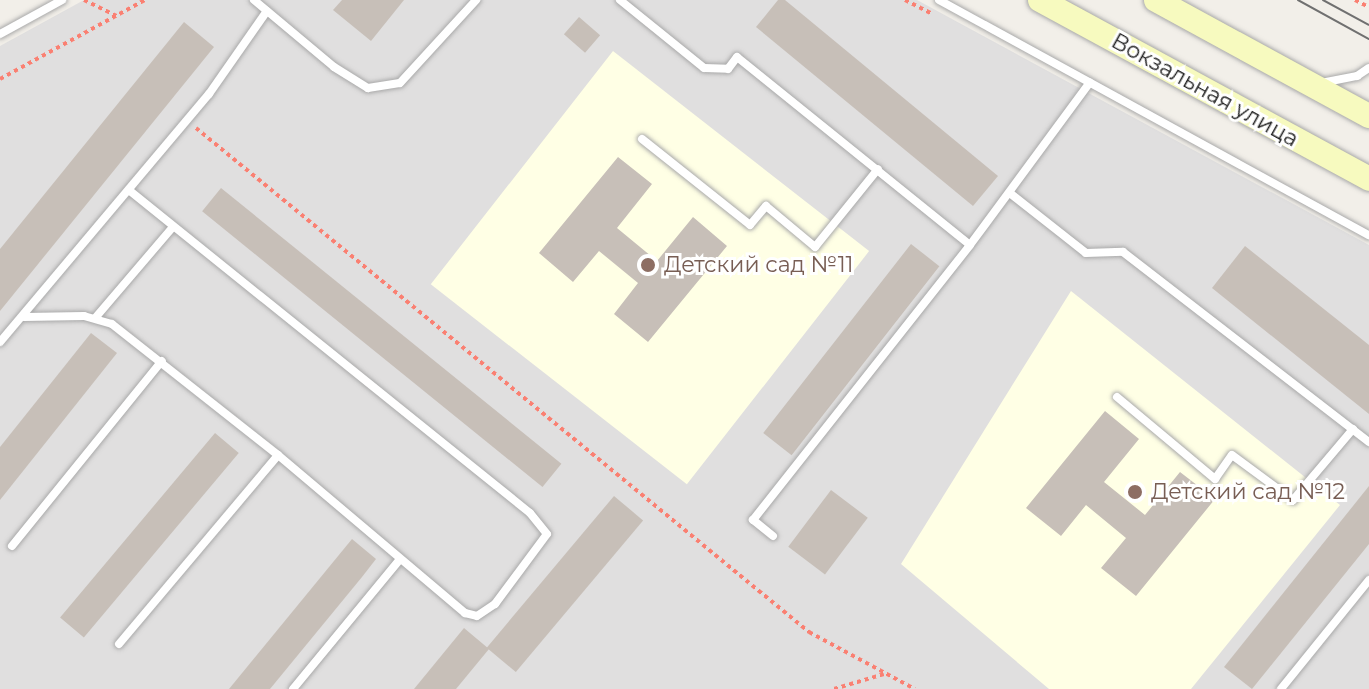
<!DOCTYPE html>
<meta charset="utf-8">
<style>
body{margin:0}
#map{position:relative;width:1369px;height:689px;overflow:hidden;background:#f2efe9;font-family:Montserrat,sans-serif}
div>[style]{position:absolute}
.residential>*{inset:0;background:#e0dfdf}
.education>*{inset:0;background:#ffffe5;transform-origin:0 0}
.building>*{inset:0;background:#c7bfb8;transform-origin:0 0}
.path>*{height:4px;margin-top:-2px;transform-origin:0;background:repeating-linear-gradient(90deg,#fa8072 0 4px,transparent 0 8px)}
.roads{filter:drop-shadow(0 0 2px #a9a9a9) drop-shadow(0 0 2px #a9a9a9)}
.service>*{height:8px;margin:-4px;padding:0 4px;transform-origin:4px;border-radius:4px;background:#fff}
.secondary>*{height:24px;margin:-12px;padding:0 12px;transform-origin:12px;border-radius:12px;background:#f7fabf}
.tram>*{height:2px;margin:-1px;padding:0 1px;transform-origin:1px;border-radius:1px;background:#707070}
.dots>*{width:22px;height:22px;translate:-50% -50%;box-sizing:border-box;border:4px solid #fff;border-radius:50%}
span{translate:-50% -50%;white-space:nowrap;text-align:center;line-height:1.15;-webkit-text-stroke:6px #fff;paint-order:stroke}
.street-label{font-size:22px;color:#222}
.education-label{font-size:22px;color:#785e54}
.left{translate:0 -50%;text-align:left}
</style>
<div id="map">
<div class="residential">
<div style="clip-path:polygon(84px 0,917px 0,1369px 245px,1369px 689px,0 689px,0 46px)"></div>
</div>
<div class="education">
<div style="left:613px;top:51px;width:325px;height:296px;rotate:38deg"></div>
<div style="clip-path:polygon(1071px 291px,1340px 505px,1191px 689px,1049px 689px,901px 564px)"></div>
</div>
<div class="building">
<div style="clip-path:polygon(342px 0,404px 0,371px 41px,333px 10px)"></div>
<div style="clip-path:polygon(778px 0,785px 0,998px 176px,973px 206px,756px 27px)"></div>
<div style="left:579px;top:17px;width:28px;height:23px;rotate:41deg"></div>
<div style="clip-path:polygon(184px 22px,214px 47px,0 311px,0 249px)"></div>
<div style="clip-path:polygon(618px 157px,652px 184px,617px 228px,657px 261px,693px 217px,727px 246px,648px 342px,614px 314px,638px 283px,599px 251px,573px 282px,539px 253px)"></div>
<div style="left:221px;top:188px;width:438px;height:30px;rotate:39deg"></div>
<div style="left:911px;top:244px;width:36px;height:240px;rotate:38deg"></div>
<div style="clip-path:polygon(1245px 246px,1369px 345px,1369px 414px,1212px 288px)"></div>
<div style="clip-path:polygon(91px 333px,117px 353px,0 500px,0 447px)"></div>
<div style="clip-path:polygon(1105px 411px,1139px 439px,1104px 482px,1145px 515px,1180px 472px,1215px 499px,1136px 596px,1101px 568px,1126px 538px,1086px 505px,1061px 536px,1026px 508px)"></div>
<div style="left:215px;top:433px;width:31px;height:241px;rotate:40deg"></div>
<div style="clip-path:polygon(1369px 486px,1369px 544px,1252px 689px,1224px 667px)"></div>
<div style="left:831px;top:490px;width:46px;height:71px;rotate:37deg"></div>
<div style="left:614px;top:496px;width:38px;height:198px;rotate:40deg"></div>
<div style="clip-path:polygon(352px 539px,376px 559px,362px 577px,270px 689px,229px 689px)"></div>
<div style="clip-path:polygon(464px 628px,489px 649px,456px 689px,414px 689px)"></div>
</div>
<div class="path">
<div style="left:84px;top:0;width:37px;rotate:26deg"></div>
<div style="left:905px;top:0;width:30px;rotate:27deg"></div>
<div style="left:1355px;top:0;width:16px;rotate:27deg"></div>
<div style="left:0;top:79px;width:165px;rotate:-28.6deg"></div>
<div style="left:196px;top:128px;width:794px;rotate:39.43deg"></div>
<div style="left:809px;top:632px;width:120px;rotate:28.3deg"></div>
<div style="left:834px;top:689px;width:52px;rotate:-16.7deg"></div>
</div>
<div class="roads">
<div class="service">
<div style="left:254px;top:0;width:104px;rotate:39.9deg"></div>
<div style="left:334px;top:67px;width:40px;rotate:32deg"></div>
<div style="left:368px;top:88px;width:32px;rotate:-9deg"></div>
<div style="left:400px;top:83px;width:113px;rotate:-47.5deg"></div>
<div style="left:620px;top:0;width:108px;rotate:39deg"></div>
<div style="left:704px;top:68px;width:24px;rotate:2deg"></div>
<div style="left:728px;top:69px;width:15px;rotate:-53deg"></div>
<div style="left:737px;top:57px;width:299px;rotate:38.9deg"></div>
<div style="left:970px;top:245px;width:202px;rotate:-53.6deg"></div>
<div style="left:939px;top:0;width:490px;rotate:28.7deg"></div>
<div style="left:0;top:34px;width:71px;rotate:-28.7deg"></div>
<div style="left:1321px;top:83px;width:37px;rotate:-11deg"></div>
<div style="left:1357px;top:76px;width:14px;rotate:-34deg"></div>
<div style="left:642px;top:139px;width:138px;rotate:38.5deg"></div>
<div style="left:750px;top:225px;width:25px;rotate:-50deg"></div>
<div style="left:766px;top:206px;width:64px;rotate:39.9deg"></div>
<div style="left:815px;top:247px;width:100px;rotate:-51.1deg"></div>
<div style="left:1011px;top:194px;width:95px;rotate:38.2deg"></div>
<div style="left:1086px;top:253px;width:37px;rotate:-2deg"></div>
<div style="left:1123px;top:252px;width:311px;rotate:37.7deg"></div>
<div style="left:24px;top:317px;width:60px;rotate:-1deg"></div>
<div style="left:84px;top:316px;width:29px;rotate:16deg"></div>
<div style="left:112px;top:324px;width:211px;rotate:38.3deg"></div>
<div style="left:278px;top:455px;width:245px;rotate:40.2deg"></div>
<div style="left:465px;top:613px;width:12px;rotate:14deg"></div>
<div style="left:477px;top:616px;width:22px;rotate:-34deg"></div>
<div style="left:495px;top:604px;width:87px;rotate:-53.4deg"></div>
<div style="left:547px;top:534px;width:27px;rotate:-129deg"></div>
<div style="left:530px;top:513px;width:514px;rotate:-141.17deg"></div>
<div style="left:96px;top:317px;width:118px;rotate:-49.5deg"></div>
<div style="left:0;top:342px;width:324px;rotate:-49.9deg"></div>
<div style="left:209px;top:94px;width:101px;rotate:-55.1deg"></div>
<div style="left:1117px;top:397px;width:128px;rotate:39.9deg"></div>
<div style="left:1215px;top:479px;width:29px;rotate:-55deg"></div>
<div style="left:1232px;top:455px;width:76px;rotate:36.4deg"></div>
<div style="left:1293px;top:500px;width:93px;rotate:-49.8deg"></div>
<div style="left:773px;top:536px;width:26px;rotate:-141deg"></div>
<div style="left:753px;top:520px;width:350px;rotate:-51.7deg"></div>
<div style="left:12px;top:546px;width:238px;rotate:-51deg"></div>
<div style="left:119px;top:644px;width:247px;rotate:-49.9deg"></div>
<div style="left:293px;top:689px;width:168px;rotate:-50.5deg"></div>
<div style="left:1281px;top:689px;width:140px;rotate:-51.1deg"></div>
</div>
<div class="secondary">
<div style="left:1040px;top:0;width:375px;rotate:28.5deg"></div>
<div style="left:1156px;top:0;width:243px;rotate:28.6deg"></div>
</div>
</div>
<div class="tram">
<div style="left:1298px;top:0;width:81px;rotate:28.8deg"></div>
<div style="left:1323px;top:0;width:52px;rotate:28.5deg"></div>
</div>
<div class="dots">
<div style="left:648px;top:265px;background:#8d6e63"></div>
<div style="left:1135px;top:492px;background:#8d6e63"></div>
</div>
<div class="street-label">
<span style="left:1205px;top:90px;rotate:29deg">Вокзальная улица</span>
</div>
<div class="education-label">
<span class="left" style="left:664px;top:265px">Детский сад №11</span>
<span class="left" style="left:1151px;top:492px">Детский сад №12</span>
</div>
</div>
